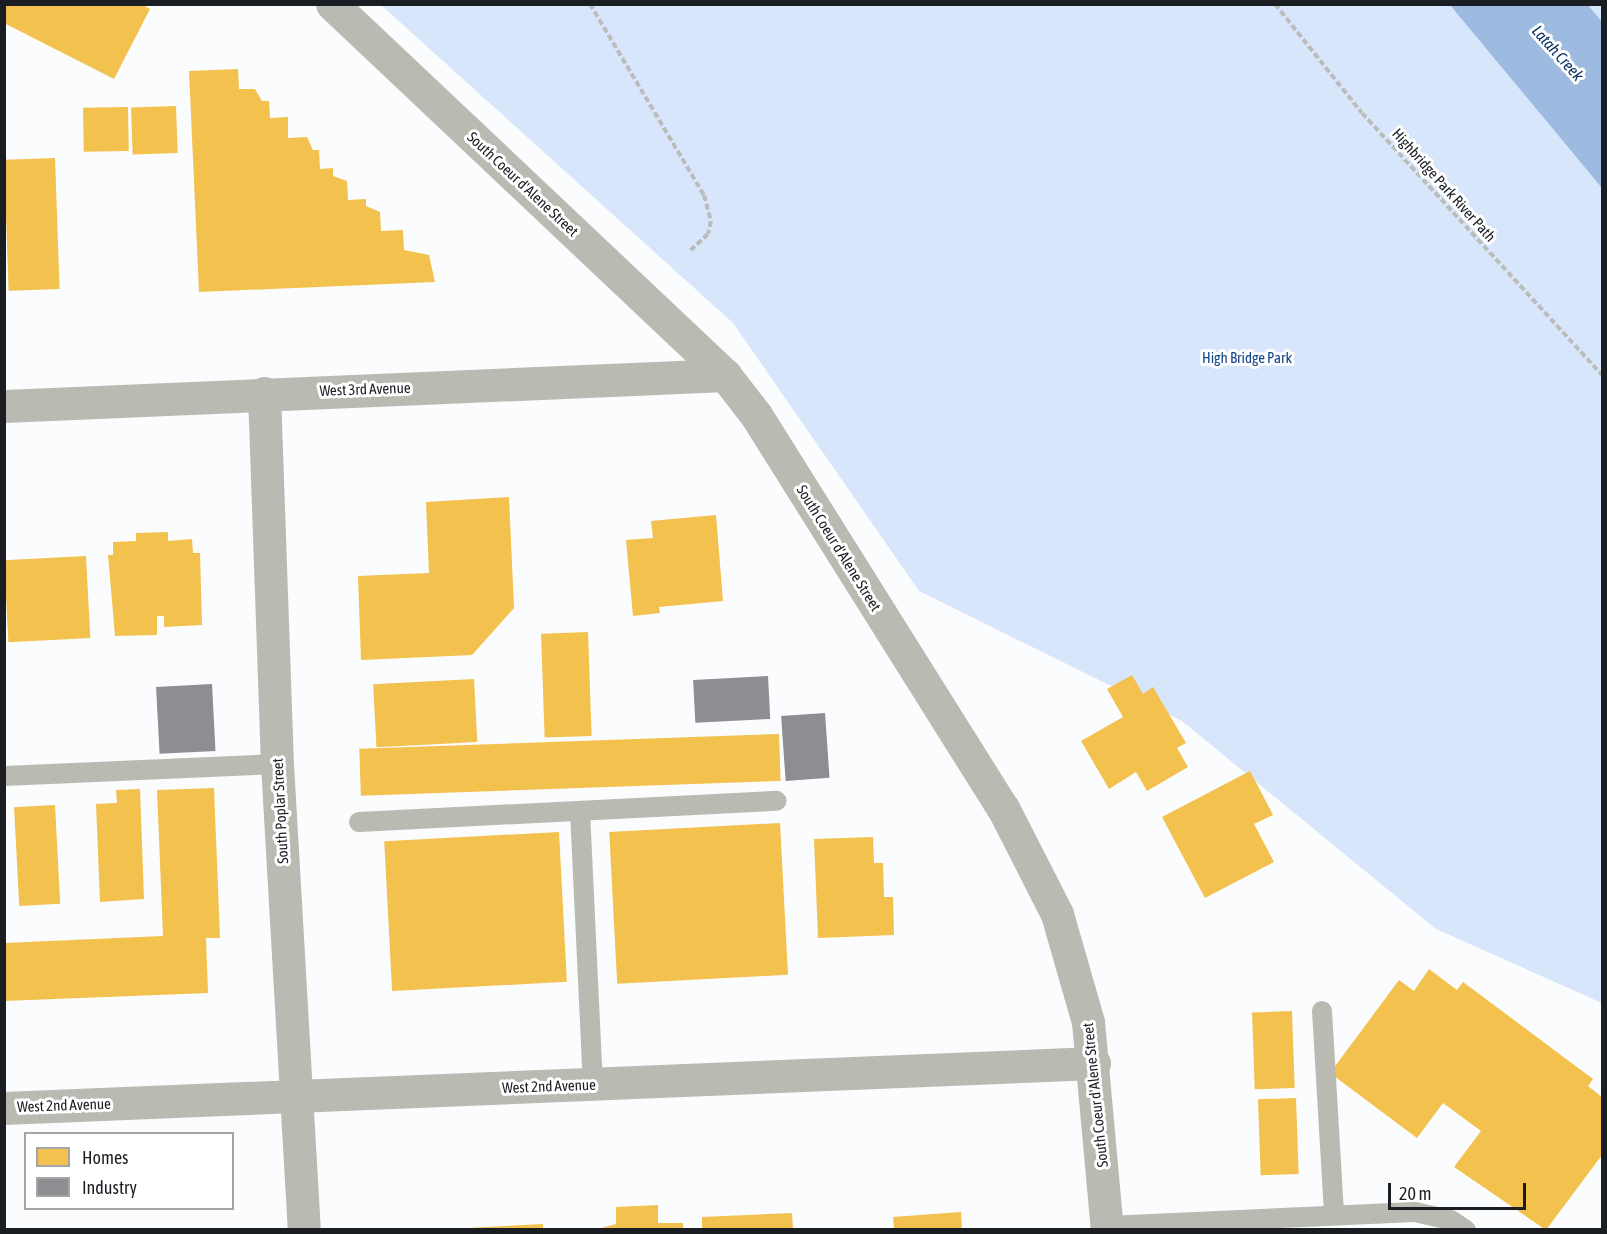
<!DOCTYPE html>
<style>
body{margin:0}
#map{position:relative;width:1607px;height:1234px;overflow:hidden;background:#fbfcfd;font-family:"Asap Condensed",sans-serif}
div>[style]{position:absolute}
.green>*{inset:0;background:#d7e6fb}
.water>*{inset:0;background:#9dbae1}
.homes>*{inset:0;background:#f2c14e;transform-origin:0 0}
.industry>*{inset:0;background:#8d8d92;transform-origin:0 0}
.path>*{height:4px;margin-top:-2px;transform-origin:0;background:repeating-linear-gradient(90deg,#bcbdba 0 6px,transparent 0 9px)}
.lane>*{height:20px;margin:-10px;padding:0 10px;transform-origin:10px;border-radius:10px;background:#b9bbb2}
.street>*{height:33px;margin:-16.5px;padding:0 16.5px;transform-origin:16.5px;border-radius:16.5px;background:#b9bbb2}
span{translate:-50% -50%;white-space:nowrap;text-align:center;line-height:1.15;-webkit-text-stroke:6px #fff;paint-order:stroke}
.street-label{font-size:15px;color:#1a1d22}
.park-label{font-size:15px;color:#134689}
.water-label{font-size:16px;color:#0e3467;font-style:italic}
.frame{position:absolute;inset:0;border:6px solid #1a1d22;pointer-events:none}
.legend{position:absolute;left:24px;top:1132px;width:210px;height:78px;box-sizing:border-box;background:#fff;border:2px solid #a3a5a7;margin:0;padding:8px 10px;list-style:none;font-size:18px;color:#1a1d22}
.legend li{display:flex;align-items:center;gap:12px;height:30px}
.legend b{width:30px;border:2px solid #a3a5a7}
.scale{position:absolute;left:1388px;top:1183px;width:138px;height:27px;box-sizing:border-box;border:3px solid #1a1d22;border-top:0;padding-left:8px;font-size:18px;line-height:21px;white-space:nowrap;color:#1a1d22;-webkit-text-stroke:4px #fff;paint-order:stroke}
</style>
<div id="map">
<div class="green">
<div style="clip-path:polygon(381px 5px,1602px 5px,1602px 1003px,1436px 929px,1182px 721px,919px 591px,733px 323px)"></div>
</div>
<div class="water">
<div style="clip-path:polygon(1450px 5px,1588px 5px,1602px 22px,1602px 188px)"></div>
</div>
<div class="homes">
<div style="clip-path:polygon(4px 4px,141px 4px,150px 9px,114px 79px,4px 23px)"></div>
<div style="clip-path:polygon(238px 69px,239px 89px,255px 89px,262px 101px,269px 101px,270px 118px,288px 117px,288px 138px,307px 137px,313px 150px,319px 150px,320px 169px,333px 168px,333px 176px,347px 181px,348px 200px,366px 199px,366px 206px,380px 212px,381px 231px,403px 230px,404px 250px,429px 255px,435px 282px,199px 292px,189px 71px)"></div>
<div style="left:176px;top:106px;width:47px;height:45px;rotate:88deg"></div>
<div style="left:128px;top:107px;width:44px;height:45px;rotate:89deg"></div>
<div style="left:55px;top:158px;width:131px;height:51px;rotate:88deg"></div>
<div style="clip-path:polygon(509px 497px,514px 608px,472px 655px,361px 660px,358px 576px,429px 573px,426px 502px)"></div>
<div style="clip-path:polygon(716px 515px,723px 601px,659px 607px,660px 613px,633px 616px,626px 540px,653px 538px,651px 521px)"></div>
<div style="clip-path:polygon(168px 532px,168px 541px,192px 539px,193px 553px,200px 553px,202px 625px,164px 627px,164px 616px,157px 616px,157px 635px,115px 636px,108px 555px,113px 555px,113px 542px,136px 541px,136px 533px)"></div>
<div style="left:86px;top:556px;width:82px;height:82px;rotate:87deg"></div>
<div style="left:588px;top:632px;width:104px;height:47px;rotate:88deg"></div>
<div style="clip-path:polygon(1132px 675px,1143px 694px,1153px 687px,1186px 743px,1177px 748px,1188px 767px,1147px 791px,1136px 772px,1109px 789px,1081px 741px,1123px 717px,1107px 689px)"></div>
<div style="left:474px;top:679px;width:63px;height:101px;rotate:87deg"></div>
<div style="left:779px;top:734px;width:47px;height:420px;rotate:88deg"></div>
<div style="clip-path:polygon(1250px 771px,1273px 815px,1254px 824px,1274px 862px,1205px 898px,1162px 817px)"></div>
<div style="clip-path:polygon(214px 788px,220px 938px,206px 938px,208px 993px,4px 1001px,4px 943px,163px 936px,157px 790px)"></div>
<div style="clip-path:polygon(140px 789px,144px 899px,100px 902px,96px 804px,117px 803px,116px 790px)"></div>
<div style="left:55px;top:805px;width:99px;height:41px;rotate:87deg"></div>
<div style="left:780px;top:823px;width:152px;height:171px;rotate:87deg"></div>
<div style="left:559px;top:832px;width:150px;height:175px;rotate:87deg"></div>
<div style="clip-path:polygon(873px 837px,874px 863px,883px 863px,884px 897px,893px 897px,894px 935px,818px 938px,814px 839px)"></div>
<div style="clip-path:polygon(1429px 969px,1457px 990px,1463px 982px,1593px 1079px,1588px 1086px,1602px 1097px,1602px 1155px,1546px 1230px,1454px 1167px,1481px 1131px,1443px 1103px,1417px 1138px,1330px 1073px,1399px 980px,1414px 991px)"></div>
<div style="left:1292px;top:1011px;width:77px;height:40px;rotate:88deg"></div>
<div style="left:1296px;top:1098px;width:76px;height:38px;rotate:88deg"></div>
<div style="clip-path:polygon(658px 1205px,658px 1223px,683px 1223px,683px 1230px,594px 1230px,616px 1224px,616px 1207px)"></div>
<div style="clip-path:polygon(961px 1212px,962px 1230px,894px 1230px,893px 1217px)"></div>
<div style="clip-path:polygon(792px 1213px,793px 1230px,702px 1230px,702px 1217px)"></div>
<div style="clip-path:polygon(543px 1224px,543px 1230px,467px 1230px,467px 1228px)"></div>
</div>
<div class="industry">
<div style="left:768px;top:676px;width:43px;height:75px;rotate:87deg"></div>
<div style="left:212px;top:684px;width:67px;height:56px;rotate:87deg"></div>
<div style="left:825px;top:713px;width:65px;height:44px;rotate:86deg"></div>
</div>
<div class="path">
<div style="left:590px;top:4px;width:222px;rotate:59.2deg"></div>
<div style="left:704px;top:195px;width:27px;rotate:75deg"></div>
<div style="left:711px;top:221px;width:13px;rotate:103deg"></div>
<div style="left:708px;top:234px;width:25px;rotate:137deg"></div>
<div style="left:1275px;top:4px;width:139px;rotate:51.4deg"></div>
<div style="left:1362px;top:113px;width:355px;rotate:47.5deg"></div>
</div>
<div class="lane">
<div style="left:4px;top:776px;width:273px;rotate:-2.5deg"></div>
<div style="left:580px;top:811px;width:273px;rotate:87.3deg"></div>
<div style="left:359px;top:822px;width:418px;rotate:-2.9deg"></div>
<div style="left:1322px;top:1011px;width:203px;rotate:86.6deg"></div>
<div style="left:1107px;top:1226px;width:308px;rotate:-2.6deg"></div>
<div style="left:1415px;top:1212px;width:37px;rotate:13deg"></div>
<div style="left:1451px;top:1220px;width:18px;rotate:34deg"></div>
</div>
<div class="street">
<div style="left:332px;top:4px;width:540px;rotate:43.35deg"></div>
<div style="left:725px;top:375px;width:51px;rotate:52.2deg"></div>
<div style="left:756px;top:415px;width:464px;rotate:57.9deg"></div>
<div style="left:1003px;top:808px;width:119px;rotate:63deg"></div>
<div style="left:1057px;top:914px;width:112px;rotate:74deg"></div>
<div style="left:1088px;top:1022px;width:209px;rotate:84.8deg"></div>
<div style="left:264px;top:393px;width:371px;rotate:88deg"></div>
<div style="left:277px;top:764px;width:467px;rotate:86.7deg"></div>
<div style="left:4px;top:406px;width:722px;rotate:-2.46deg"></div>
<div style="left:4px;top:1108px;width:1091px;rotate:-2.36deg"></div>
</div>
<div class="street-label">
<span style="left:523px;top:184px;rotate:43deg">South Coeur d'Alene Street</span>
<span style="left:1444px;top:185px;rotate:48deg">Highbridge Park River Path</span>
<span style="left:365px;top:389px;rotate:-2deg">West 3rd Avenue</span>
<span style="left:839px;top:548px;rotate:58deg">South Coeur d'Alene Street</span>
<span style="left:280px;top:811px;rotate:-93deg">South Poplar Street</span>
<span style="left:549px;top:1086px;rotate:-2deg">West 2nd Avenue</span>
<span style="left:1095px;top:1095px;rotate:-96deg">South Coeur d'Alene Street</span>
<span style="left:64px;top:1105px;rotate:-2deg">West 2nd Avenue</span>
</div>
<div class="park-label">
<span style="left:1247px;top:358px">High Bridge Park</span>
</div>
<div class="water-label">
<span style="left:1558px;top:53px;rotate:48deg">Latah Creek</span>
</div>
<div class="frame"></div>
<ul class="legend">
<li><b style="height:16px;background:#f2c14e"></b>Homes</li>
<li><b style="height:16px;background:#8d8d92"></b>Industry</li>
</ul>
<div class="scale">20 m</div>
</div>
